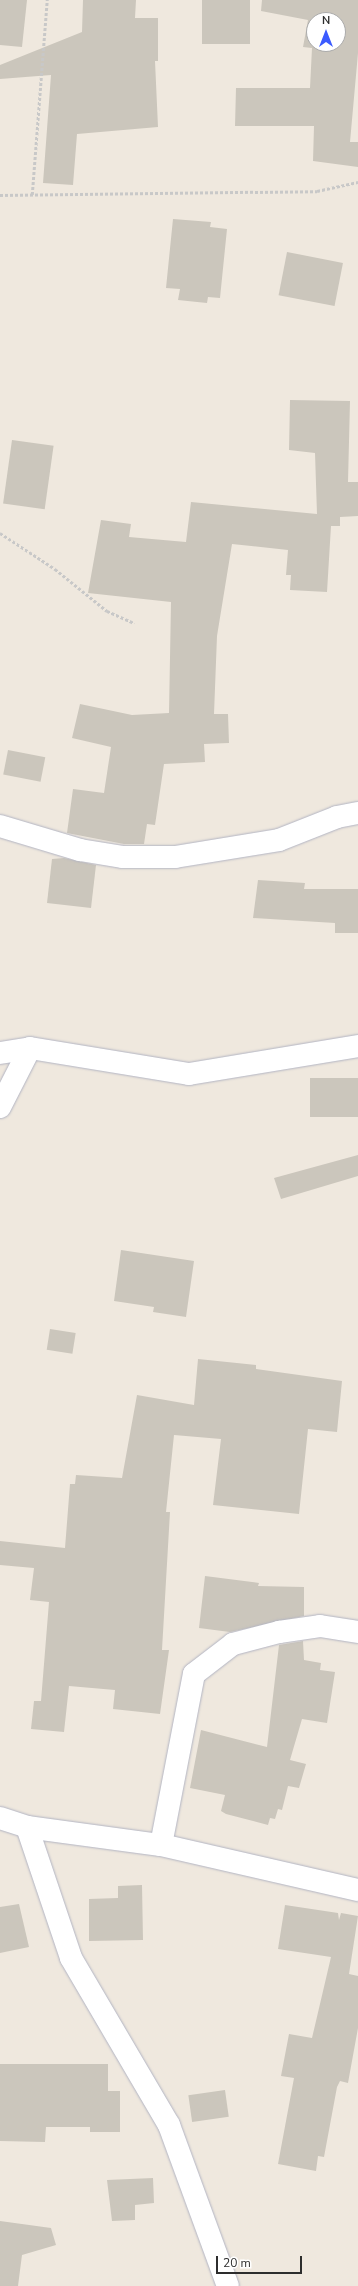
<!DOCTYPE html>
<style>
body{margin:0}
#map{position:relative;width:358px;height:2286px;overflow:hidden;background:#efe8de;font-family:"Nunito Sans",sans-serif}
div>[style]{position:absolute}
.building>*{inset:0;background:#cbc6bc;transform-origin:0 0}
.path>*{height:2.5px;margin-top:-1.25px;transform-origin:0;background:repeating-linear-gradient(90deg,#c8c8c8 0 3px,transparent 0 5px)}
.roads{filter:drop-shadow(0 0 1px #b2b4c2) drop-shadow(0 0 1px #b2b4c2)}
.minor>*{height:22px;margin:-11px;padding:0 11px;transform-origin:11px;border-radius:11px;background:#fff}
span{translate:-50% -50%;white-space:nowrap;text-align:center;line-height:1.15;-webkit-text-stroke:3px #fff;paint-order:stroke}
.north{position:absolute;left:306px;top:12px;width:40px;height:40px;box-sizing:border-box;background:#fff;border:1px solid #ababab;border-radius:50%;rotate:0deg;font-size:11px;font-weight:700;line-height:16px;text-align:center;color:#2d2d2d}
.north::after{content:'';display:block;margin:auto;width:14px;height:18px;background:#3b5bff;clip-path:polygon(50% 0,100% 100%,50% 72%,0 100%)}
.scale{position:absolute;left:216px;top:2256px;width:86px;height:18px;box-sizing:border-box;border:2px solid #2d2d2d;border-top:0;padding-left:5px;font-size:12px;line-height:14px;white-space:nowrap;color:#2d2d2d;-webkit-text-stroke:3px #fff;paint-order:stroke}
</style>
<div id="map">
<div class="building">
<div style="clip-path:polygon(0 0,27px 0,22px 47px,0 45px)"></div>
<div style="clip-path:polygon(83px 0,136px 0,135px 18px,158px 18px,158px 61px,155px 61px,158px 127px,77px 134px,73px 185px,43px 183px,51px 75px,0 79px,0 65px,82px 32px)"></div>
<div style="left:202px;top:0;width:48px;height:44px"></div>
<div style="clip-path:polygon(evenodd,262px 0,358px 0,358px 53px,350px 142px,358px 142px,358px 167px,313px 161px,314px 126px,235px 126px,236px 88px,310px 88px,312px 48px,303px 47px,308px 20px,261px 11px,262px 0,314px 20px,338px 20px,338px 44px,314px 44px,314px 20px)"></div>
<div style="clip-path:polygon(173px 219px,211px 222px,210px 227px,227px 229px,220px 298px,208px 297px,207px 303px,178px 300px,180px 289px,166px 288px)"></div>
<div style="left:287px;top:252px;width:57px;height:44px;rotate:11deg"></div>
<div style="clip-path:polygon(290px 400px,350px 401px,348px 482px,358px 482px,358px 516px,340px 517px,340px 526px,331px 526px,327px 592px,290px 590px,291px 575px,286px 575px,288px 550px,232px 544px,217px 636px,214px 714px,228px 714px,229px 743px,204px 744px,205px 762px,164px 764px,155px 825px,147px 824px,144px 844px,124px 844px,67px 833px,73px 789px,104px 793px,111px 747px,72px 738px,80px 704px,132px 715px,169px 713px,171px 602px,88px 593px,101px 520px,131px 524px,129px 537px,186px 542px,191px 502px,317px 514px,315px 453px,289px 450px)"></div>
<div style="left:12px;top:440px;width:42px;height:64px;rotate:8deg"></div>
<div style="left:8px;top:750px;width:38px;height:25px;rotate:11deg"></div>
<div style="clip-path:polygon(64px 858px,96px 865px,91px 908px,47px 903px,52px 859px)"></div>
<div style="clip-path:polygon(258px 880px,305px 883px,304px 889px,358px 889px,358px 933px,335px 933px,335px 923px,253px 918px)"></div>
<div style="left:358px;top:1078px;width:39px;height:48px;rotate:90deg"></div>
<div style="clip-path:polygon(358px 1155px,358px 1176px,281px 1199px,274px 1178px)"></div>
<div style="clip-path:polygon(121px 1250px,194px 1261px,186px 1317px,153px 1312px,154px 1307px,114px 1301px)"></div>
<div style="left:50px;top:1329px;width:26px;height:21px;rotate:9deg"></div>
<div style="clip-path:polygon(198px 1359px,256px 1365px,256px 1369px,342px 1381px,337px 1432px,308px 1429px,299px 1514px,213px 1505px,221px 1439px,174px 1435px,166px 1512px,170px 1512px,162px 1650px,169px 1650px,160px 1714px,113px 1709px,115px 1690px,69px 1686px,64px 1732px,31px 1729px,34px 1701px,41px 1701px,49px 1602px,30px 1600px,34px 1568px,0 1565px,0 1541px,65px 1548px,70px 1484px,75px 1484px,76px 1475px,122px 1478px,137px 1395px,194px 1405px)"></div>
<div style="clip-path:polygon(205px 1576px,259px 1583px,258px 1586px,304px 1587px,304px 1616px,230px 1632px,199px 1628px)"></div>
<div style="clip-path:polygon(303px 1641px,304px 1660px,321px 1663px,320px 1670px,335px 1672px,327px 1723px,302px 1719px,290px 1760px,306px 1764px,299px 1788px,288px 1786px,282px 1810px,278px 1809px,275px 1819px,270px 1818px,268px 1825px,226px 1814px,221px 1811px,225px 1795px,190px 1788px,201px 1730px,267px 1747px,279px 1645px)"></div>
<div style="clip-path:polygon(142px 1885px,143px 1940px,89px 1941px,89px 1899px,118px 1898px,118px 1886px)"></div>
<div style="clip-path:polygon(19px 1904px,29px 1947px,0 1953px,0 1907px)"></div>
<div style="clip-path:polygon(285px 1905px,338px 1913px,339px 1920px,341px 1913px,358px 1916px,349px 1974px,358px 1976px,358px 2028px,348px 2083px,340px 2081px,337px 2087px,324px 2157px,318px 2156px,316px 2171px,278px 2164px,294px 2078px,281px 2076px,289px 2034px,312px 2038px,331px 1957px,278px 1949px)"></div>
<div style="clip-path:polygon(0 2064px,108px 2064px,108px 2091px,120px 2091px,120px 2132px,90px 2132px,90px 2127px,46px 2127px,45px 2142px,0 2141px)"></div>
<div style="left:225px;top:2090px;width:27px;height:37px;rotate:82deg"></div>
<div style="clip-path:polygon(153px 2178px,154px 2203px,135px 2205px,135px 2220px,112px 2221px,107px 2180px)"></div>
<div style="clip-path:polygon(0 2221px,51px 2228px,56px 2245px,22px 2255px,18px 2286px,0 2286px)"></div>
</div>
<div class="path">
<div style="left:0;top:195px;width:317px;rotate:-0.7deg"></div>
<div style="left:317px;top:191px;width:42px;rotate:-12.4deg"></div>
<div style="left:32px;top:195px;width:196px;rotate:-85.6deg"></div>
<div style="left:0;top:533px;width:66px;rotate:33.2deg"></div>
<div style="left:55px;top:569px;width:67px;rotate:38.9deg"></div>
<div style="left:107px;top:611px;width:30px;rotate:24deg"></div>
</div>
<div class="roads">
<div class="minor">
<div style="left:0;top:826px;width:84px;rotate:16.7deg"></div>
<div style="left:80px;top:850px;width:44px;rotate:9.2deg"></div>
<div style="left:123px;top:857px;width:52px"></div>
<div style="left:175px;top:857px;width:105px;rotate:-9.3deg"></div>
<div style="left:279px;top:840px;width:62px;rotate:-21.6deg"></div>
<div style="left:337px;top:817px;width:21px;rotate:-11deg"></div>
<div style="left:0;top:1053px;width:30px;rotate:-9deg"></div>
<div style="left:30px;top:1048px;width:161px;rotate:9.3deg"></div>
<div style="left:189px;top:1074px;width:171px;rotate:-9.4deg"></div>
<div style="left:0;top:1107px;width:66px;rotate:-63deg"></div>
<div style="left:0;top:1818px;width:28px;rotate:18deg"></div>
<div style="left:27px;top:1827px;width:135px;rotate:7.7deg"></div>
<div style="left:161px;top:1845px;width:202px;rotate:12.9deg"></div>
<div style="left:27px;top:1827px;width:138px;rotate:71.4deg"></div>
<div style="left:71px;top:1958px;width:194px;rotate:59.6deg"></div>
<div style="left:169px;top:2125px;width:171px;rotate:69.9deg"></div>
<div style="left:161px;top:1845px;width:174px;rotate:-79.1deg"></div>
<div style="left:194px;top:1674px;width:49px;rotate:-37.6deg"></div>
<div style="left:233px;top:1644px;width:48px;rotate:-14.6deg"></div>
<div style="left:279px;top:1632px;width:41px;rotate:-8.3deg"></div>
<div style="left:320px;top:1626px;width:38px;rotate:9deg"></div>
</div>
</div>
<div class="north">N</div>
<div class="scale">20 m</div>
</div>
